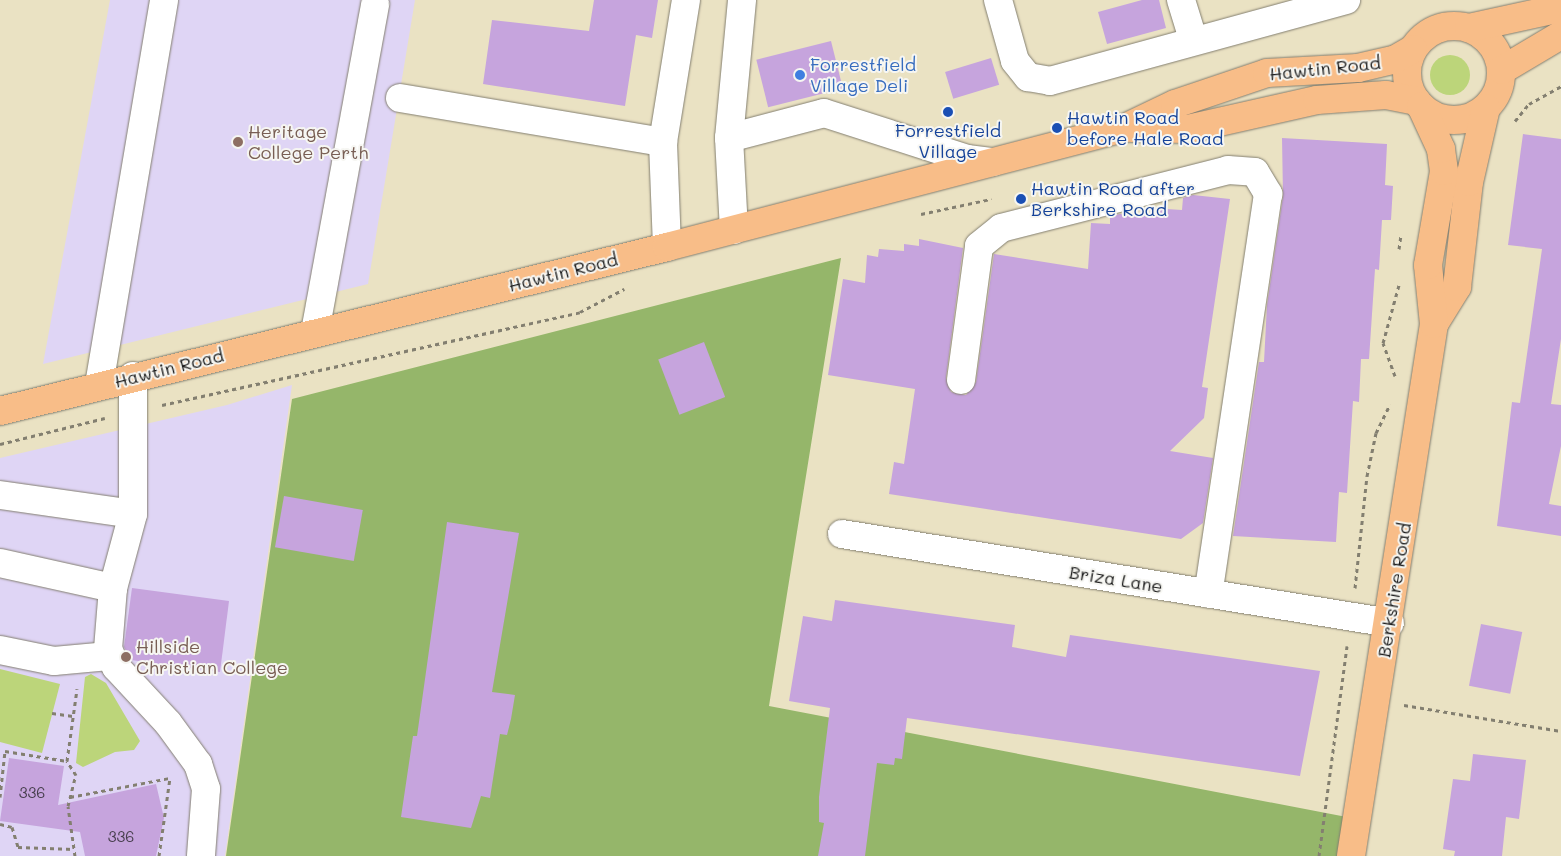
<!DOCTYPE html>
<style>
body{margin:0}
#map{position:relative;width:1561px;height:856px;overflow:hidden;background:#eae2c3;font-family:Mali,sans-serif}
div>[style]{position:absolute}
.built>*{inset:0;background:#dfd5f5}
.green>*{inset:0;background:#bcd57a}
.round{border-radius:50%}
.forest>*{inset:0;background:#95b66a}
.building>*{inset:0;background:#c6a4dd;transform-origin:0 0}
.path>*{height:3px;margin-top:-1.5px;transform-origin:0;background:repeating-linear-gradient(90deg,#837f70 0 4px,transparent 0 8px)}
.roads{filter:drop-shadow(0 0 1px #837f70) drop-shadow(0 0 1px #837f70)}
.minor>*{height:28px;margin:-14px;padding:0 14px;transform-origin:14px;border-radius:14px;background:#fff}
.major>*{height:28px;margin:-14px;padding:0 14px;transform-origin:14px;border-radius:14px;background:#f8bd88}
.major>.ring{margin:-14px;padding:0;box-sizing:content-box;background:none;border:28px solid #f8bd88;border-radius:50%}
.dots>*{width:14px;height:14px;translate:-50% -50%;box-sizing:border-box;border:2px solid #f6f6f2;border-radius:50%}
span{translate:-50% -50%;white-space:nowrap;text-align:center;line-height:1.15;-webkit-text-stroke:4px #f6f6f2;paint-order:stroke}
.number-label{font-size:15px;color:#463e4c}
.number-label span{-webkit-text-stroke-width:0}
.shop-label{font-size:18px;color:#366cbe}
.left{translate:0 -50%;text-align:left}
.street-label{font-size:18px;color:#1c1c1c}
.transit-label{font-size:18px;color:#164399}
.education-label{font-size:18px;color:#785e54}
</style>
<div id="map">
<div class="built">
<div style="clip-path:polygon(110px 0,415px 0,368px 284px,43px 364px)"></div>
<div style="clip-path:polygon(292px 385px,225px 856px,0 856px,0 458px,227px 405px)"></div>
</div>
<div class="green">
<div class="round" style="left:1430px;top:55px;width:40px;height:40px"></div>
<div style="clip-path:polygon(0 669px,60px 684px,42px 753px,0 742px)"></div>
<div style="clip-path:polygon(91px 674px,106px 683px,140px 741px,134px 750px,115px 752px,83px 767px,76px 763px,85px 677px)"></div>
</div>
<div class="forest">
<div style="clip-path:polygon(841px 258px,769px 706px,1357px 819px,1352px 856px,226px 856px,292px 399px)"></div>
</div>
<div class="building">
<div style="clip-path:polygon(594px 0,658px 0,652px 38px,636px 35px,625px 106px,483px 84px,492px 20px,589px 31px)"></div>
<div style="clip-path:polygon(1142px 0,1159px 0,1166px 28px,1107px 44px,1098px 12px)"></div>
<div style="left:831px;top:41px;width:49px;height:77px;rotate:76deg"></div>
<div style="left:991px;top:58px;width:28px;height:48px;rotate:73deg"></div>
<div style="clip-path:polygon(1523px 134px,1561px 139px,1561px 339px,1551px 404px,1561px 405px,1561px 446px,1549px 504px,1561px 506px,1561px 536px,1497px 526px,1512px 402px,1520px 403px,1542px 249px,1508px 245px)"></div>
<div style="clip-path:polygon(1282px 138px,1387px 144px,1385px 185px,1393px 186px,1391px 220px,1382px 220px,1379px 270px,1375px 269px,1369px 359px,1361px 359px,1359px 402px,1353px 401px,1347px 493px,1339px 492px,1336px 542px,1233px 536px,1259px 362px,1264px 362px,1267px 305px,1283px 196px)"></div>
<div style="clip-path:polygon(1193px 195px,1230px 199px,1202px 387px,1208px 388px,1204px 418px,1170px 451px,1213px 458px,1203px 523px,1181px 539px,889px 494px,894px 462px,904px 464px,915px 389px,828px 375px,843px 279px,865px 283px,867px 255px,878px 257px,879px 249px,904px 251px,904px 244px,919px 246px,919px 239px,963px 248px,946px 378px,951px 392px,966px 395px,976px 382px,994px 254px,1088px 269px,1091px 223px,1110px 224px,1110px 216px,1120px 214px,1150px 216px,1151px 208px,1182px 210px,1183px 198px)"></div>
<div style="left:704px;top:342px;width:59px;height:49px;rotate:69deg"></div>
<div style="left:284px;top:496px;width:80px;height:52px;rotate:10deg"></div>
<div style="clip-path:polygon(447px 522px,519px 533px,492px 692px,515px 695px,511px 719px,507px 735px,500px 734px,490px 798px,481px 796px,471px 828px,401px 817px,413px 736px,417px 736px)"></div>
<div style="clip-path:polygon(132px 588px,229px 601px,220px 672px,131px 660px,124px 647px)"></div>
<div style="clip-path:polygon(835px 600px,1015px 625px,1012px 647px,1066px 657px,1070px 635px,1320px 671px,1300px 776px,907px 718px,902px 759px,895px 758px,894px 765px,877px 763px,865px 856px,818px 856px,824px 823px,819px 822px,819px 797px,830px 708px,789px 701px,803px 616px,832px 621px)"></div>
<div style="left:1481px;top:624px;width:42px;height:63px;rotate:11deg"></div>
<div style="clip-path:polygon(1473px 754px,1526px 760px,1519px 819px,1506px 817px,1502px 856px,1454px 856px,1455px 851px,1443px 849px,1453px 779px,1470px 781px)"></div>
<div style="clip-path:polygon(9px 758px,64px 766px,58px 805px,156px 784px,164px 818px,156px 856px,85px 856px,80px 832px,0 821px)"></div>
</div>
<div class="path">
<div style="left:1515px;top:121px;width:22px;rotate:-51deg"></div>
<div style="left:1529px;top:104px;width:37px;rotate:-29deg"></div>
<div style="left:921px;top:214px;width:72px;rotate:-12.1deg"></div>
<div style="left:1399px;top:249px;width:14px;rotate:-82deg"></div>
<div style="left:1395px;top:376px;width:35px;rotate:-110deg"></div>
<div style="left:1383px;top:343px;width:60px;rotate:-74.6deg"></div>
<div style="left:162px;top:405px;width:428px;rotate:-12.5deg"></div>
<div style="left:580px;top:312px;width:50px;rotate:-27.6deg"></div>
<div style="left:0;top:444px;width:108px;rotate:-13.9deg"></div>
<div style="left:1355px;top:588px;width:113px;rotate:-83.9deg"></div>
<div style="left:1367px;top:476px;width:44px;rotate:-78.2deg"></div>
<div style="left:1376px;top:433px;width:32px;rotate:-64deg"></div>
<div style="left:1404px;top:705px;width:159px;rotate:9.4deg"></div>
<div style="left:52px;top:713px;width:21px;rotate:8deg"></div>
<div style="left:0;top:797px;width:46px;rotate:-83.8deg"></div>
<div style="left:5px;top:751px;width:63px;rotate:9.2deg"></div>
<div style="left:70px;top:797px;width:102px;rotate:-10.8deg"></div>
<div style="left:0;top:824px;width:12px;rotate:14deg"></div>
<div style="left:12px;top:827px;width:21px;rotate:73deg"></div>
<div style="left:18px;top:847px;width:56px;rotate:2deg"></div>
<div style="left:75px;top:856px;width:50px;rotate:-98deg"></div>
<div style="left:68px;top:806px;width:32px;rotate:-76deg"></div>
<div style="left:76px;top:775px;width:17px;rotate:-123deg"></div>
<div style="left:67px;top:761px;width:73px;rotate:-82.1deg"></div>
<div style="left:159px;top:856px;width:79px;rotate:-82deg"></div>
<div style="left:1319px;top:856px;width:212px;rotate:-82.4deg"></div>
</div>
<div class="roads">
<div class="minor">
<div style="left:998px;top:0;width:63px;rotate:74.4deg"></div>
<div style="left:1015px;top:61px;width:21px;rotate:51deg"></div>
<div style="left:1028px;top:77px;width:22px;rotate:10deg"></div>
<div style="left:1050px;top:81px;width:307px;rotate:-15.3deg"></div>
<div style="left:1181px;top:0;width:41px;rotate:72.9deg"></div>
<div style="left:400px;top:98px;width:267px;rotate:9.5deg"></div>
<div style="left:729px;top:138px;width:98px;rotate:-14.7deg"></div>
<div style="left:824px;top:113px;width:150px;rotate:17.8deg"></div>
<div style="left:967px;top:159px;width:26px;rotate:7deg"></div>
<div style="left:734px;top:230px;width:92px;rotate:-93.1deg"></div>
<div style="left:729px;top:138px;width:139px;rotate:-84.6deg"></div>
<div style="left:667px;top:247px;width:105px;rotate:-92.2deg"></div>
<div style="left:663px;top:142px;width:144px;rotate:-80.8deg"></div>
<div style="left:315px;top:332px;width:333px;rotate:-79.6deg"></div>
<div style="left:133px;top:376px;width:138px;rotate:90deg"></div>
<div style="left:133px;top:514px;width:77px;rotate:105.1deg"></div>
<div style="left:113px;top:588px;width:61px;rotate:94.7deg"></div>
<div style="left:108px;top:649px;width:20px;rotate:66deg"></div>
<div style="left:116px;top:667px;width:76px;rotate:47.1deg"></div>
<div style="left:168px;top:723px;width:51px;rotate:53.8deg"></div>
<div style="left:198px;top:764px;width:26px;rotate:72deg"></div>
<div style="left:206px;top:789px;width:67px;rotate:94.3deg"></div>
<div style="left:961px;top:380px;width:135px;rotate:-82.3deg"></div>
<div style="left:979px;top:246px;width:28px;rotate:-39deg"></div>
<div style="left:1001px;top:228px;width:234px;rotate:-14.3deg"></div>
<div style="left:1228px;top:170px;width:27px;rotate:4deg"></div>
<div style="left:1255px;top:172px;width:26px;rotate:59deg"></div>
<div style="left:1268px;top:194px;width:404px;rotate:98.5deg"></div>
<div style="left:99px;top:385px;width:390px;rotate:-80.4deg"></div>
<div style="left:0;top:495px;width:134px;rotate:8.1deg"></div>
<div style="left:842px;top:534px;width:555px;rotate:9.22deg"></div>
<div style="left:0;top:563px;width:116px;rotate:12.5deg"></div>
<div style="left:0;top:650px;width:55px;rotate:11.5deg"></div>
<div style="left:54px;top:661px;width:55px;rotate:-5.2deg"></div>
</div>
<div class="major">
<div class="ring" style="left:1407px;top:26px;width:66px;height:66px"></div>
<div style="left:1469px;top:28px;width:94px;rotate:-12.3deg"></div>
<div style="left:1502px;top:70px;width:69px;rotate:-30.7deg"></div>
<div style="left:1132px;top:128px;width:56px;rotate:1deg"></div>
<div style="left:1188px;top:129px;width:132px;rotate:-12.7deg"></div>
<div style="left:1317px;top:100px;width:69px;rotate:-4.1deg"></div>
<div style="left:1386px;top:95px;width:31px;rotate:11deg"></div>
<div style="left:1434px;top:324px;width:44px;rotate:-58.1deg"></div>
<div style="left:1457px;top:287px;width:106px;rotate:-83.5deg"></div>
<div style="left:1469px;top:182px;width:76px;rotate:-77.1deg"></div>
<div style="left:0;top:411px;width:687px;rotate:-13.81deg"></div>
<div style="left:667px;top:247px;width:473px;rotate:-14.6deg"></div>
<div style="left:1125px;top:128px;width:55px;rotate:-25.6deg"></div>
<div style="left:1175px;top:104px;width:97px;rotate:-18.6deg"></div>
<div style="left:1267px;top:73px;width:91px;rotate:-3.1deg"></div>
<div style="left:1358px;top:68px;width:37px;rotate:-13deg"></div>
<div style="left:1394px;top:60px;width:22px;rotate:-30deg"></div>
<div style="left:1351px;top:856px;width:538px;rotate:-81.13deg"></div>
<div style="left:1434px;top:324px;width:59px;rotate:-95.8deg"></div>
<div style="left:1428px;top:265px;width:95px;rotate:-80.3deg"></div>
<div style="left:1444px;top:171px;width:22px;rotate:-98deg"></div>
<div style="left:1441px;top:149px;width:47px;rotate:-114.9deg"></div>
</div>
</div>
<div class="dots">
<div style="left:800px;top:75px;background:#3f7fe0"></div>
<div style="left:948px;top:112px;background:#1a4fb4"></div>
<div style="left:1057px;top:128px;background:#1a4fb4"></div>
<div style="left:238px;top:142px;background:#8d6e63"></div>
<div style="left:1021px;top:199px;background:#1a4fb4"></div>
<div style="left:126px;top:657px;background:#8d6e63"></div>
</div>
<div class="number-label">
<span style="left:32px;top:793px">336</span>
<span style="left:121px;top:837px">336</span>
</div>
<div class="shop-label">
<span class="left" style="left:810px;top:75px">Forrestfield<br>Village Deli</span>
</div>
<div class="street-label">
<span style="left:1325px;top:68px;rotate:-6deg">Hawtin Road</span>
<span style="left:563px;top:272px;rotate:-14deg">Hawtin Road</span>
<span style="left:169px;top:368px;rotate:-14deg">Hawtin Road</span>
<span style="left:1116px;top:579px;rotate:9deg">Briza Lane</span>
<span style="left:1394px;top:590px;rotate:-81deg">Berkshire Road</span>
</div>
<div class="transit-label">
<span class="left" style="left:1067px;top:128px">Hawtin Road<br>before Hale Road</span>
<span style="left:948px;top:141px">Forrestfield<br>Village</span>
<span class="left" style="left:1031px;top:199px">Hawtin Road after<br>Berkshire Road</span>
</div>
<div class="education-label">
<span class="left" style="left:248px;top:142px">Heritage<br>College Perth</span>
<span class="left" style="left:136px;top:657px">Hillside<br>Christian College</span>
</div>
</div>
